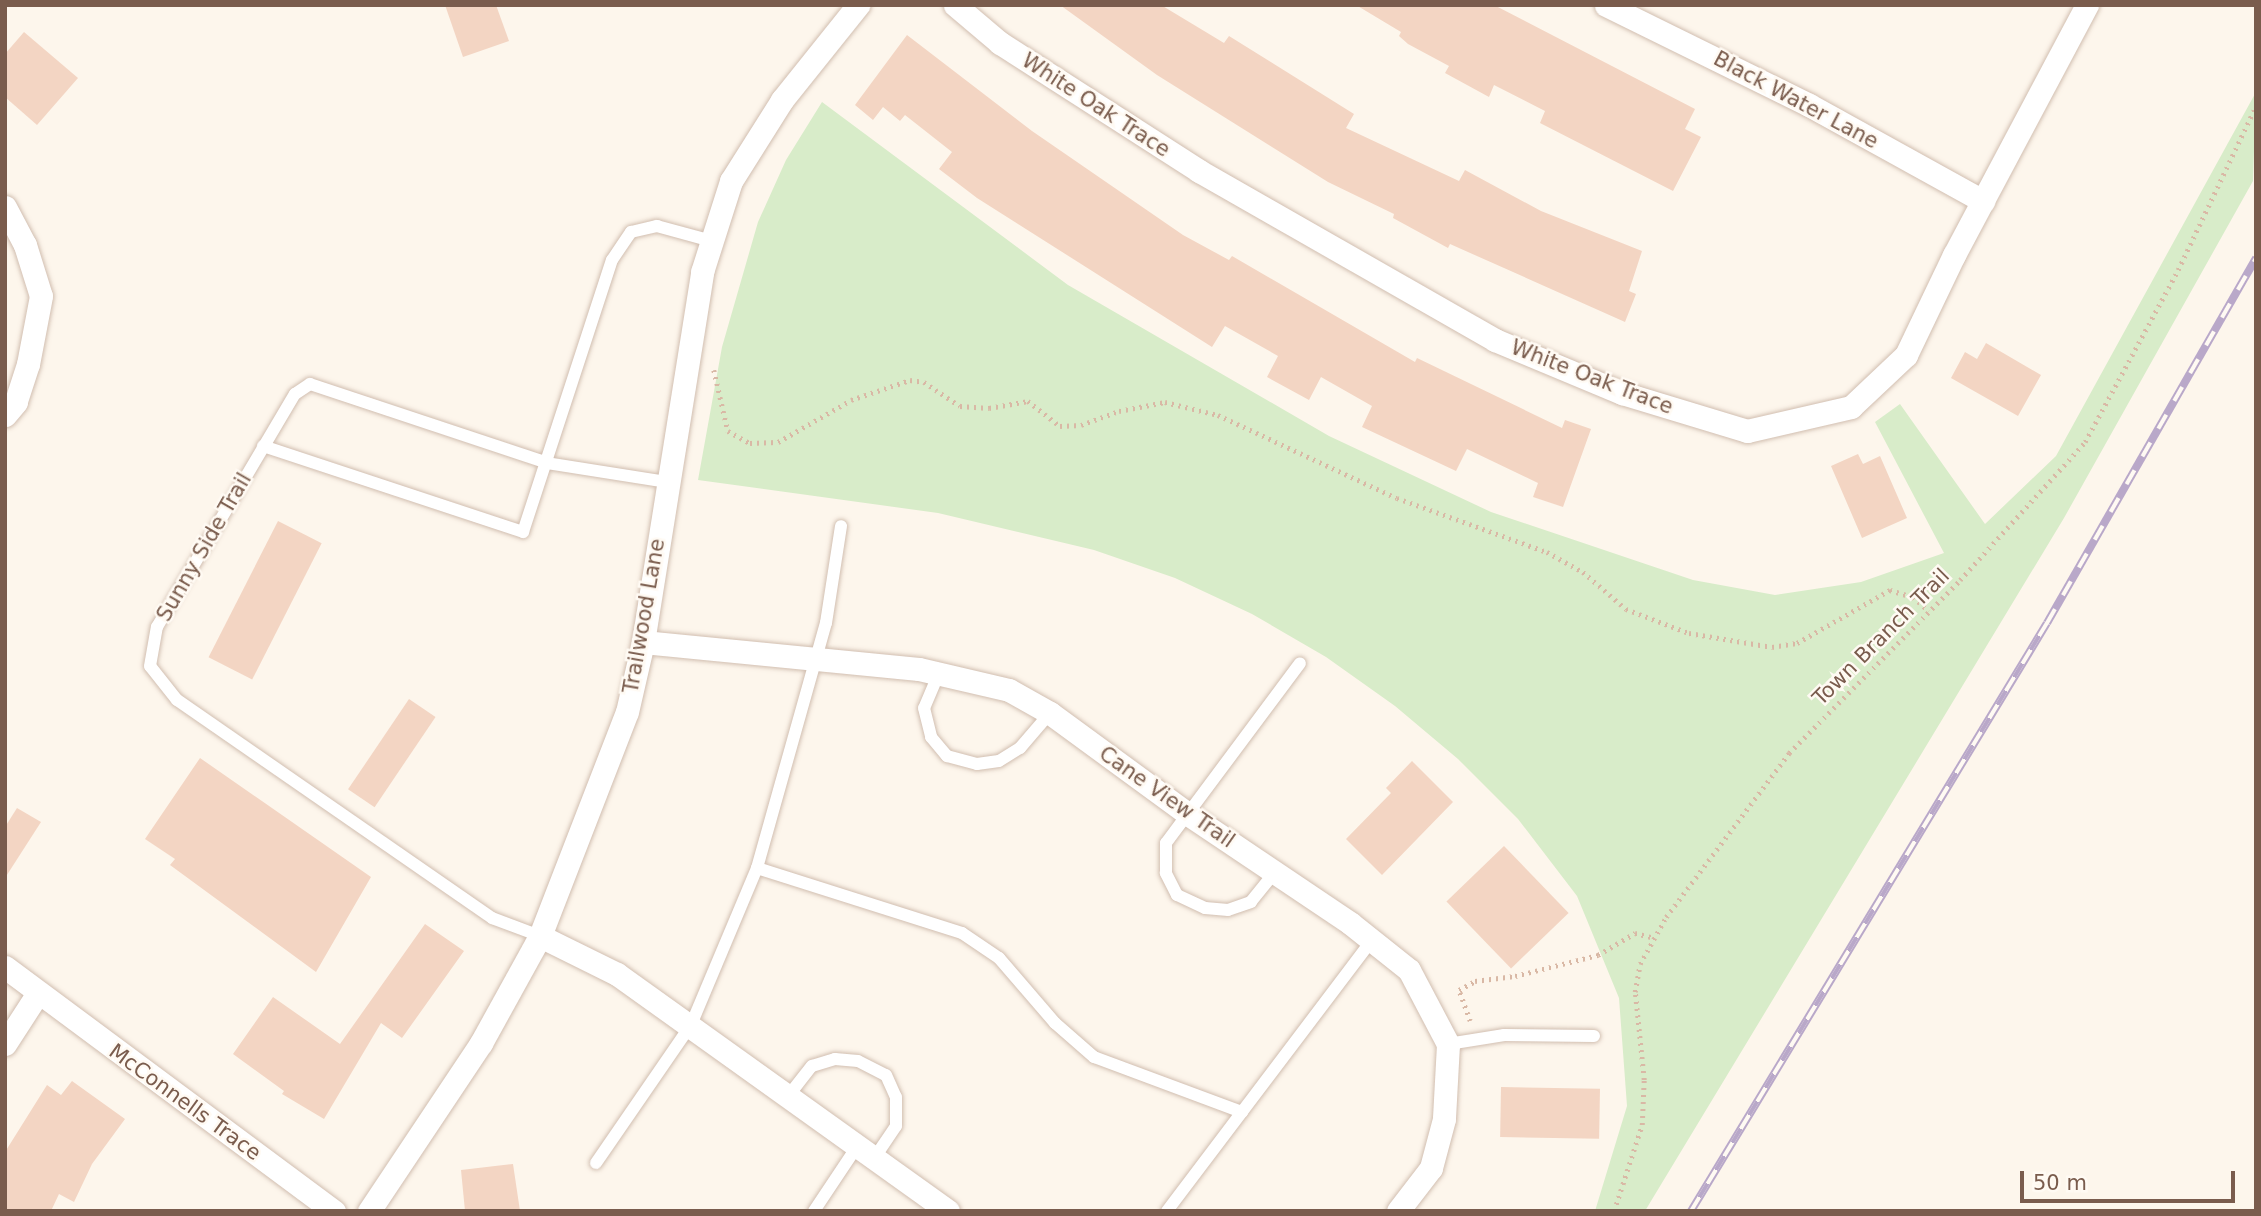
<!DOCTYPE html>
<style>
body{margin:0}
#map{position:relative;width:2261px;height:1216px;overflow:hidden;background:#fdf6ec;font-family:"DejaVu Sans",sans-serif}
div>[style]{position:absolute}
.green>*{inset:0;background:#d8ecc9}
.building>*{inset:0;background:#f3d5c3;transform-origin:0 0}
.path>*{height:4.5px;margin-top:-2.25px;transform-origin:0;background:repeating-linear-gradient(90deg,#d9b8a5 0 2px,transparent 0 7px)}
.roads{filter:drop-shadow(0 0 2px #d1beb0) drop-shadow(0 0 2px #d1beb0)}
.lane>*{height:12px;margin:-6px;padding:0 6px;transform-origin:6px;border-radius:6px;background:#fff}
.street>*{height:23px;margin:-11.5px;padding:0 11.5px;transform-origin:11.5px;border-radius:11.5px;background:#fff}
.rail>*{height:8px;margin-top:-4px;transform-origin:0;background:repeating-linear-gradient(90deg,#fffaf3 0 16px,#b9a8c9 0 32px);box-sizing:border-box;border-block:2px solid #b9a8c9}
span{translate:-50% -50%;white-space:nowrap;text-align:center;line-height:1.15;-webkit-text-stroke:5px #fffaf3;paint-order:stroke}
.street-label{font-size:21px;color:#7a5c4d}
.frame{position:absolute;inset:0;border:7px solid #7a5c4d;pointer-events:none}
.scale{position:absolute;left:2020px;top:1171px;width:215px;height:32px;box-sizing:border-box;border:4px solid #7a5c4d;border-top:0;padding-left:9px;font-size:21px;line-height:24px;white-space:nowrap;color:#7a5c4d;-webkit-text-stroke:5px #fffaf3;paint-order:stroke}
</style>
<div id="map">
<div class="green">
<div style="clip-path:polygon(2256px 92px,2253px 181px,2064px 518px,1645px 1211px,1595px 1211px,1627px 1106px,1619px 998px,1577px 896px,1518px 819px,1458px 759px,1395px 706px,1326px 657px,1252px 614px,1175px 578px,1094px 550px,938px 513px,698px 480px,722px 347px,758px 222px,786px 160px,822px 102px,1068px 285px,1329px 436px,1491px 512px,1693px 580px,1775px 595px,1861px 582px,1944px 553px,1875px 422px,1900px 404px,1985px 524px,2056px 456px)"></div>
</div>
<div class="building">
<div style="clip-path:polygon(445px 5px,496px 5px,509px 41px,463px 57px)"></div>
<div style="clip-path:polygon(1060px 5px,1161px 5px,1224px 43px,1229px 36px,1354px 114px,1346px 128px,1459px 181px,1465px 170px,1541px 211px,1642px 251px,1629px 291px,1636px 294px,1625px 322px,1450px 244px,1448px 248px,1393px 218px,1394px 214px,1328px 182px,1157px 75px)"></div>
<div style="clip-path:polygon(1356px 5px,1494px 5px,1695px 109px,1685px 129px,1701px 137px,1673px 191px,1540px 123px,1545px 111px,1494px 85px,1489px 97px,1445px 73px,1449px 66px,1408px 44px,1399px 36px,1401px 32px)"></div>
<div style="clip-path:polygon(24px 32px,78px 78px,37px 125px,5px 97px,5px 54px)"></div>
<div style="clip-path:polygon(907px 35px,1032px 131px,1183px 235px,1229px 260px,1232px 256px,1415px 362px,1417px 358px,1562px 428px,1565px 420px,1591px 429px,1563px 507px,1533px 497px,1538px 483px,1467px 449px,1456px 471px,1362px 427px,1372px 406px,1321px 377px,1309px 400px,1267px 377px,1278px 356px,1225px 326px,1212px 347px,977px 198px,939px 169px,952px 152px,905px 115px,900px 121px,883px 107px,873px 120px,855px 105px)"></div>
<div style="clip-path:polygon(1986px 343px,2041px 375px,2018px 416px,1951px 378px,1965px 352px,1977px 359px)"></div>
<div style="clip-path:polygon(1858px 454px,1863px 464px,1880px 456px,1907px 518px,1862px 538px,1831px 466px)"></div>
<div style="left:278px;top:521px;width:49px;height:153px;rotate:27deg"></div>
<div style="left:409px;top:699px;width:32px;height:109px;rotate:34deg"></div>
<div style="clip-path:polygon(200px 758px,371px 877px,316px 972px,170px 865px,175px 859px,145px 839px)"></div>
<div style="clip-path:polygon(1412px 761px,1453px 802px,1382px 875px,1346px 839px,1391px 793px,1386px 788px)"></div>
<div style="clip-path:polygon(17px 808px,41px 822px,5px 878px,5px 827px)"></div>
<div style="left:1504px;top:846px;width:93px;height:80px;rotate:46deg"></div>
<div style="clip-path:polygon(425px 924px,464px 951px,402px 1038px,381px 1023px,324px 1119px,282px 1094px,284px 1091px,233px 1054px,273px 997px,340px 1044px)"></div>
<div style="clip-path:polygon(72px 1081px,125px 1119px,92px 1164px,74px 1202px,59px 1194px,51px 1211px,5px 1211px,5px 1152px,47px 1085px,61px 1095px)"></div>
<div style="left:1501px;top:1087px;width:99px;height:50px;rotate:1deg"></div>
<div style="clip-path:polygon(513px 1164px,520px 1211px,465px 1211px,461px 1170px)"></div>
</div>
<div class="path">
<div style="left:714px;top:370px;width:63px;rotate:77.1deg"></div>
<div style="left:728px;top:431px;width:25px;rotate:29deg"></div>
<div style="left:750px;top:443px;width:28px;rotate:-2deg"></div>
<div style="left:778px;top:442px;width:84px;rotate:-29.9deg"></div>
<div style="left:851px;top:400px;width:62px;rotate:-18.7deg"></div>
<div style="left:910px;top:380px;width:14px;rotate:8deg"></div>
<div style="left:924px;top:382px;width:43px;rotate:33.7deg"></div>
<div style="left:960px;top:406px;width:29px;rotate:4deg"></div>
<div style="left:989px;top:408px;width:40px;rotate:-10deg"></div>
<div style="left:1028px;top:401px;width:41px;rotate:38deg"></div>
<div style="left:1060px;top:426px;width:21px;rotate:-3deg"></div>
<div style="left:1081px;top:425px;width:40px;rotate:-20.2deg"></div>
<div style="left:1119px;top:411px;width:47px;rotate:-11.1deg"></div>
<div style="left:1165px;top:402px;width:55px;rotate:13.8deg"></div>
<div style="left:1218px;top:415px;width:197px;rotate:24.9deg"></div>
<div style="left:1397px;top:498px;width:159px;rotate:19.8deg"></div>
<div style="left:1547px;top:552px;width:41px;rotate:29.1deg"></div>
<div style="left:1583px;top:572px;width:57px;rotate:40.7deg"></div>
<div style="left:1626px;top:609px;width:67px;rotate:20.9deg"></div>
<div style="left:1689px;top:633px;width:84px;rotate:9.6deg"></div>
<div style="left:1772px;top:647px;width:25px;rotate:-9deg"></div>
<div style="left:1797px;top:643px;width:107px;rotate:-29.7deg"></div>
<div style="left:1890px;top:590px;width:24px;rotate:17deg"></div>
<div style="left:1913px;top:597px;width:21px;rotate:41deg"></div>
<div style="left:1470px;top:1021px;width:33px;rotate:-110deg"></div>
<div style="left:1459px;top:990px;width:18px;rotate:-29deg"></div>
<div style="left:1475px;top:981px;width:40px;rotate:-7.1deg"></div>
<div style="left:1515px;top:976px;width:86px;rotate:-14.2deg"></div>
<div style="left:1598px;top:955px;width:43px;rotate:-30.7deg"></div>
<div style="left:1635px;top:933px;width:21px;rotate:14deg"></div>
<div style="left:1614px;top:1211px;width:90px;rotate:-72deg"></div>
<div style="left:1642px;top:1125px;width:45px;rotate:-87.5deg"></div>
<div style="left:1644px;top:1080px;width:88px;rotate:-95.8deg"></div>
<div style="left:1635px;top:992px;width:28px;rotate:-80deg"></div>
<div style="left:1640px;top:964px;width:54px;rotate:-61deg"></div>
<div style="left:1666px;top:917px;width:205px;rotate:-53.1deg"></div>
<div style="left:1789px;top:753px;width:243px;rotate:-45.3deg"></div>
<div style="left:1960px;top:580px;width:186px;rotate:-47.8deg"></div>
<div style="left:2085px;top:442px;width:196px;rotate:-61.6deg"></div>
<div style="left:2178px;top:270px;width:182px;rotate:-64.6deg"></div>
</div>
<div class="roads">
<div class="lane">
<div style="left:263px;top:446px;width:274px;rotate:18.3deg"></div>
<div style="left:523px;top:532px;width:286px;rotate:-71.9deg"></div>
<div style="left:612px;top:260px;width:34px;rotate:-56deg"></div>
<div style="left:631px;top:232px;width:27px;rotate:-13deg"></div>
<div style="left:657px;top:226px;width:57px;rotate:15.3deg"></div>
<div style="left:939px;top:673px;width:38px;rotate:113deg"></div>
<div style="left:924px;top:708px;width:30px;rotate:76deg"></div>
<div style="left:931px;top:737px;width:25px;rotate:50deg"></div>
<div style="left:947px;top:756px;width:31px;rotate:15deg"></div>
<div style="left:977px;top:764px;width:22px;rotate:-8deg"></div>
<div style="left:999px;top:761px;width:25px;rotate:-32deg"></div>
<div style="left:1020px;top:748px;width:46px;rotate:-49.4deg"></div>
<div style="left:757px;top:868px;width:215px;rotate:17.6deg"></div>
<div style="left:962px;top:933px;width:45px;rotate:34deg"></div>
<div style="left:999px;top:958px;width:86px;rotate:49.3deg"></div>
<div style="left:1055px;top:1023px;width:52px;rotate:41.1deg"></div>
<div style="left:1094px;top:1057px;width:158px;rotate:20.4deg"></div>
<div style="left:1275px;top:872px;width:38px;rotate:129deg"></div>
<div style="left:1251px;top:902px;width:24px;rotate:161deg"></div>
<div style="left:1228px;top:910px;width:23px;rotate:-175deg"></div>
<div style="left:1205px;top:908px;width:31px;rotate:-155deg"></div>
<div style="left:1177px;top:895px;width:25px;rotate:-117deg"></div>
<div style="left:1166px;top:873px;width:30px;rotate:-90deg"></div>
<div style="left:1166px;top:843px;width:224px;rotate:-53.3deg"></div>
<div style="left:540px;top:936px;width:51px;rotate:-159.4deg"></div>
<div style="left:492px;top:918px;width:383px;rotate:-145.3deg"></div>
<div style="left:177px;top:700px;width:43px;rotate:-128.5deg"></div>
<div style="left:150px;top:666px;width:40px;rotate:-80deg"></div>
<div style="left:157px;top:627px;width:271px;rotate:-59.4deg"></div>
<div style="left:295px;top:394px;width:18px;rotate:-34deg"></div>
<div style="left:310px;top:384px;width:250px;rotate:18.4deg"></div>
<div style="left:547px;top:463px;width:121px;rotate:9deg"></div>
<div style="left:1448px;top:1044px;width:57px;rotate:-9.1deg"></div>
<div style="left:1504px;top:1035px;width:90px;rotate:0.6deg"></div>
<div style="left:789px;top:1095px;width:37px;rotate:-52deg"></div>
<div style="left:812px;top:1066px;width:24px;rotate:-17deg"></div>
<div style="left:835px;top:1059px;width:23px;rotate:5deg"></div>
<div style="left:858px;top:1061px;width:31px;rotate:27deg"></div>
<div style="left:886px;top:1075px;width:24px;rotate:66deg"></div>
<div style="left:896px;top:1097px;width:29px;rotate:90deg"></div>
<div style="left:896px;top:1126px;width:37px;rotate:124deg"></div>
<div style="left:596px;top:1163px;width:168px;rotate:-55.5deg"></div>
<div style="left:691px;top:1025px;width:170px;rotate:-67.2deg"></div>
<div style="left:757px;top:868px;width:255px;rotate:-74.3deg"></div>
<div style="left:826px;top:623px;width:98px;rotate:-81.2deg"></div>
<div style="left:814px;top:1211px;width:79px;rotate:-56.3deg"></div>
<div style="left:1167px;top:1211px;width:340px;rotate:-52.9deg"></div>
</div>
<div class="street">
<div style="left:955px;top:5px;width:59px;rotate:40.2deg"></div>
<div style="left:1000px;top:43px;width:237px;rotate:32.7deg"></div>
<div style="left:1199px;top:171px;width:341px;rotate:29.7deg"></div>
<div style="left:1495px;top:340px;width:138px;rotate:22.7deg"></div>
<div style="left:1622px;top:393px;width:131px;rotate:16.9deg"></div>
<div style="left:1747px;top:431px;width:107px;rotate:-13deg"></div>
<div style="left:1851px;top:407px;width:76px;rotate:-43.4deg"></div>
<div style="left:1906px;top:355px;width:111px;rotate:-64.4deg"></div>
<div style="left:1954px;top:255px;width:283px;rotate:-62deg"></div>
<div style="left:1606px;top:5px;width:226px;rotate:26.2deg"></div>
<div style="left:1809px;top:105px;width:199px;rotate:28.9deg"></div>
<div style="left:5px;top:207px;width:43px;rotate:62.2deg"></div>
<div style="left:25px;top:245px;width:53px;rotate:72.6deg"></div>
<div style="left:41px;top:296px;width:69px;rotate:100.8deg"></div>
<div style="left:28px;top:364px;width:40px;rotate:108deg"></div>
<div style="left:16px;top:402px;width:17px;rotate:130deg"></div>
<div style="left:643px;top:642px;width:277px;rotate:5.6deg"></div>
<div style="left:919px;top:669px;width:92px;rotate:13.1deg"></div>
<div style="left:1009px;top:690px;width:47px;rotate:29.3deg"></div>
<div style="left:1050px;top:713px;width:171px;rotate:36.2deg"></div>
<div style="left:1188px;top:814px;width:195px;rotate:33.9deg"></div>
<div style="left:1350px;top:923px;width:75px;rotate:38.5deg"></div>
<div style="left:1409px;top:970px;width:84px;rotate:62.2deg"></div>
<div style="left:1448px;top:1044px;width:75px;rotate:93.1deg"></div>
<div style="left:1444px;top:1119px;width:51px;rotate:104.9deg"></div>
<div style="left:1431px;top:1168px;width:54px;rotate:127.5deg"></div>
<div style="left:540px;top:936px;width:86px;rotate:26.3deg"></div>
<div style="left:617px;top:974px;width:407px;rotate:35.6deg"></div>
<div style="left:5px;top:967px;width:410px;rotate:36.6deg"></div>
<div style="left:5px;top:1044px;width:61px;rotate:-57.1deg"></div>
<div style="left:369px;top:1211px;width:202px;rotate:-56.3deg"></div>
<div style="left:481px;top:1043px;width:122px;rotate:-61.1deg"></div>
<div style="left:540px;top:936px;width:240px;rotate:-68.8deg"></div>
<div style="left:627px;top:712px;width:72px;rotate:-77.1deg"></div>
<div style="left:643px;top:642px;width:375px;rotate:-80.9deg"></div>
<div style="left:702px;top:272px;width:96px;rotate:-72.3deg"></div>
<div style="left:731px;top:181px;width:96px;rotate:-57.8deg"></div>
<div style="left:782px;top:100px;width:122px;rotate:-51.3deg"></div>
</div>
</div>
<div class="rail">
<div style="left:1691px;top:1211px;width:687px;rotate:-58.81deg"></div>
<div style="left:2047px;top:623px;width:421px;rotate:-60.2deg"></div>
</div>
<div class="street-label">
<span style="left:1796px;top:100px;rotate:28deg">Black Water Lane</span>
<span style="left:1096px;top:105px;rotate:33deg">White Oak Trace</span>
<span style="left:1592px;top:377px;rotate:21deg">White Oak Trace</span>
<span style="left:204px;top:547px;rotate:-60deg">Sunny Side Trail</span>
<span style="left:644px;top:616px;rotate:-80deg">Trailwood Lane</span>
<span style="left:1881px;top:637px;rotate:-45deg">Town Branch Trail</span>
<span style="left:1167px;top:797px;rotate:35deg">Cane View Trail</span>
<span style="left:185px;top:1102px;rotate:36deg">McConnells Trace</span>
</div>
<div class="frame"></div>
<div class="scale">50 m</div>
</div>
